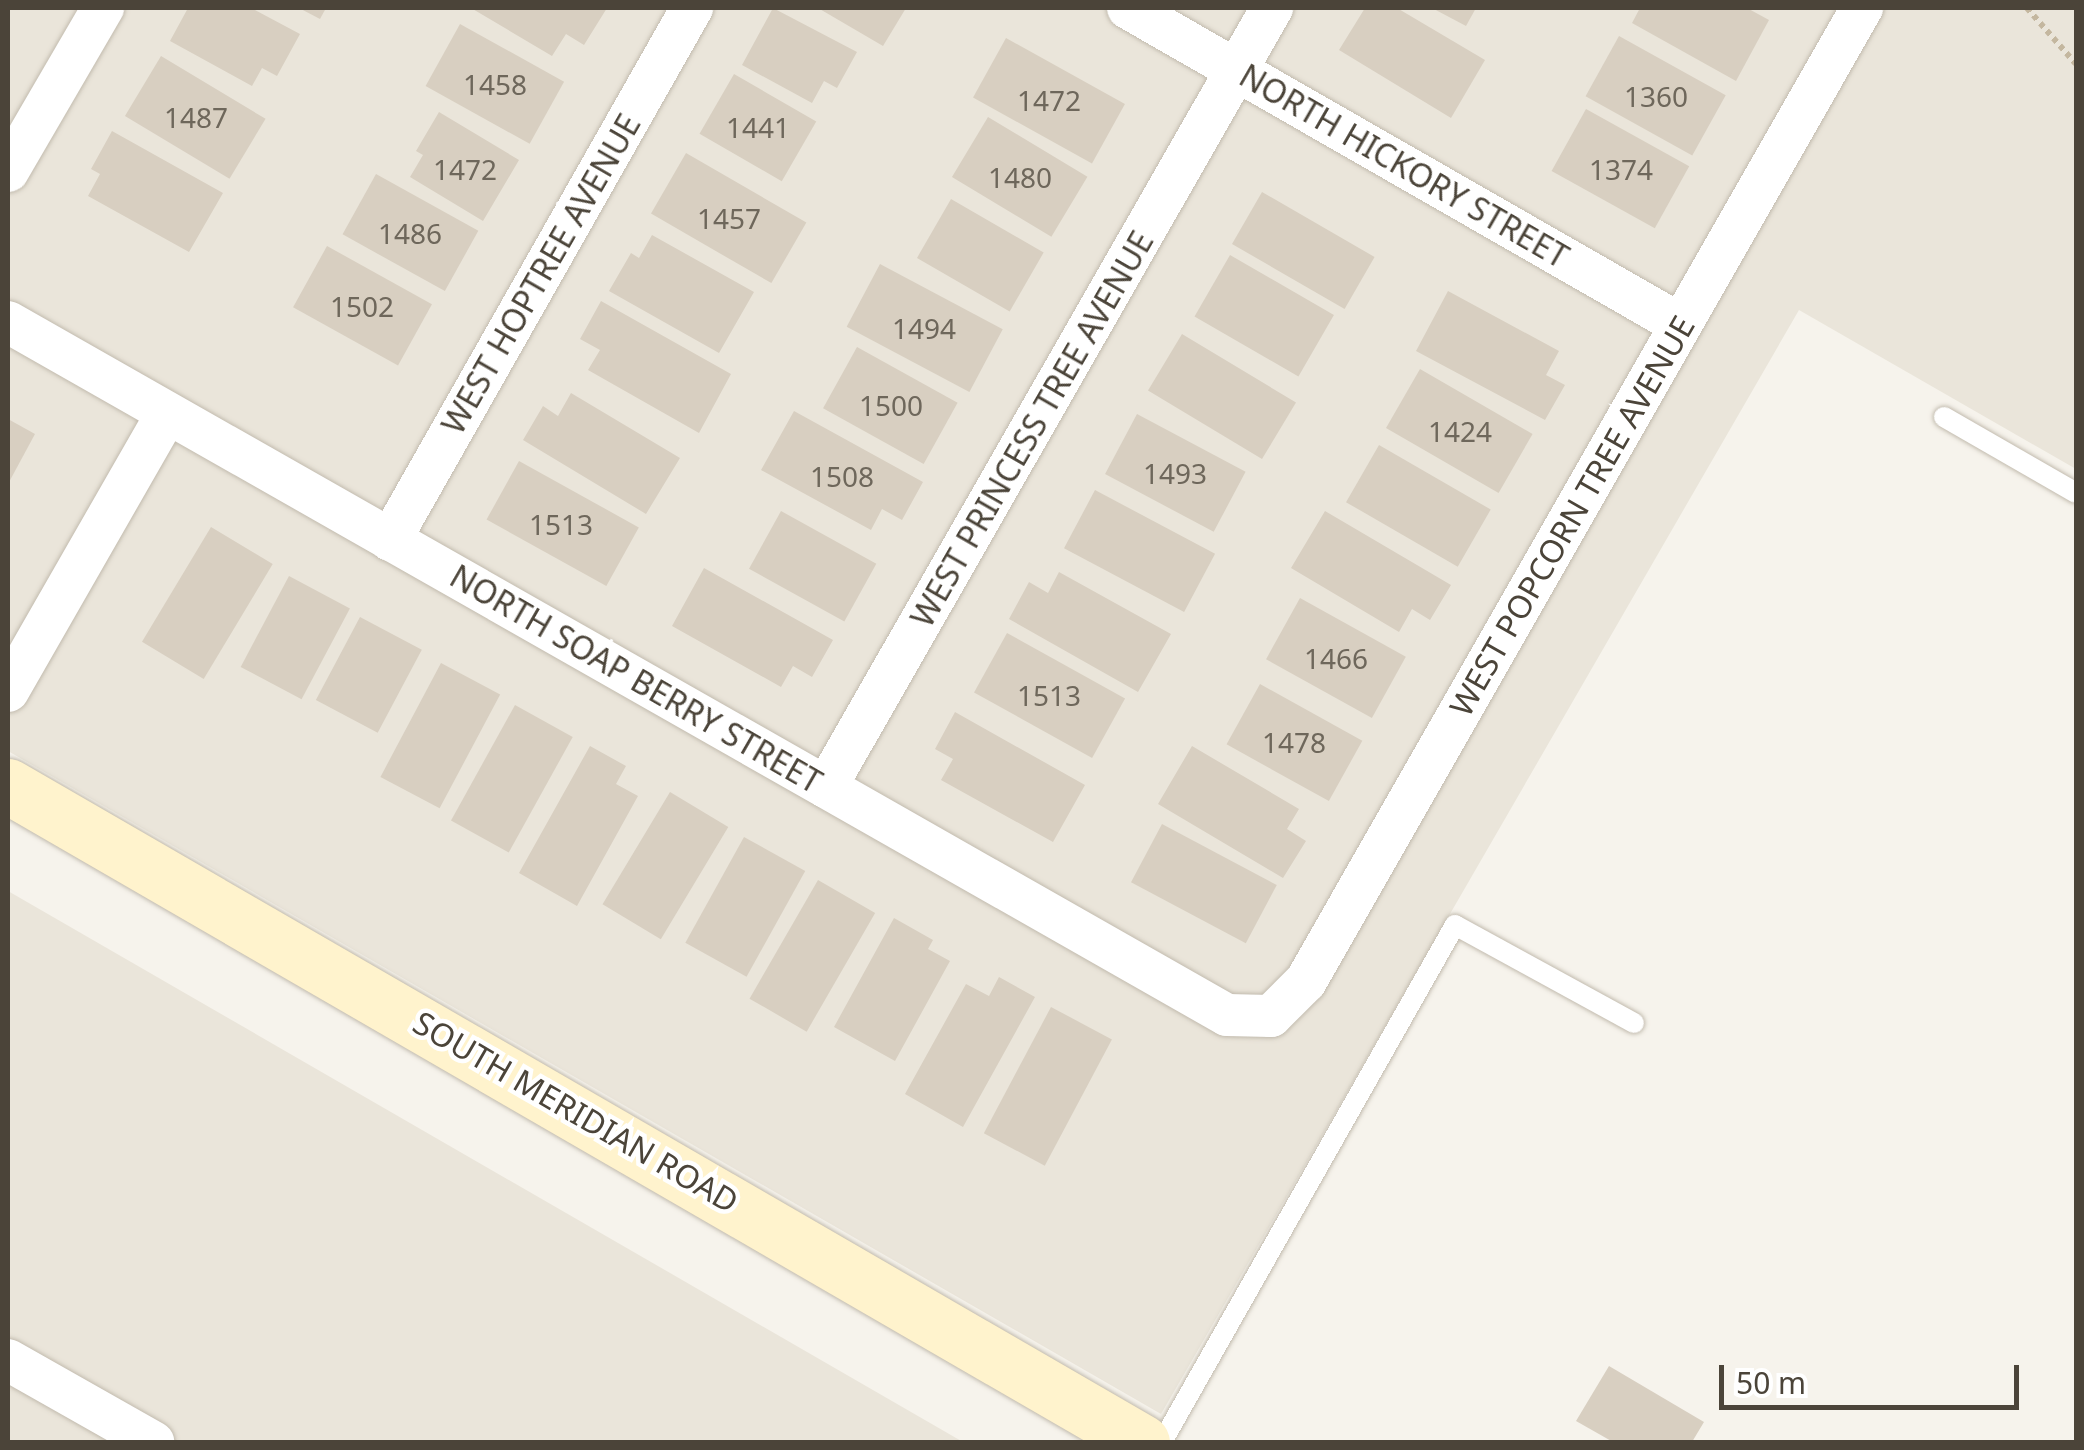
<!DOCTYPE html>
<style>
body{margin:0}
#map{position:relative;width:2084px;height:1450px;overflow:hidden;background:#f6f3ec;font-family:"Noto Sans",sans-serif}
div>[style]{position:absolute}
.residential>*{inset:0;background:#eae5da}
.building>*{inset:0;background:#d8cfc1;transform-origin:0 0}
.path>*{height:6px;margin-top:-3px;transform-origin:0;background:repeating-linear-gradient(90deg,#c4b79f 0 5px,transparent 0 10px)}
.roads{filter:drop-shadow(0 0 2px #c2bbae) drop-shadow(0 0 2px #c2bbae)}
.lane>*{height:20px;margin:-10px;padding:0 10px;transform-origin:10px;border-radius:10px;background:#fff}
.street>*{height:42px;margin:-21px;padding:0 21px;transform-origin:21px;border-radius:21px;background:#fff}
.secondary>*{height:55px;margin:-27.5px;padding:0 27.5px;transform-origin:27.5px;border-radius:27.5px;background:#fff3cd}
span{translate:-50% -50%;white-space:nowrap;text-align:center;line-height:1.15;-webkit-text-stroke:9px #fff;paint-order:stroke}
.number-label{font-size:28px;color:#6e675b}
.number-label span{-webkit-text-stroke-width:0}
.street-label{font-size:32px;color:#4b4439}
.frame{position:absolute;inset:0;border:10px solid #4b4439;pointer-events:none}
.scale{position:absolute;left:1719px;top:1365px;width:300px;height:45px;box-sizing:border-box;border:5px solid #4b4439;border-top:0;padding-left:12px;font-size:30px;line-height:35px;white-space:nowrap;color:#4b4439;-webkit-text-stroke:8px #fff;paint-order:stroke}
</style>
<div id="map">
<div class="residential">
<div style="clip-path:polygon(8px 8px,2076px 8px,2076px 469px,1799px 310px,1161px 1414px,8px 751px)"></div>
<div style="clip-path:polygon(8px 891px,963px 1442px,8px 1442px)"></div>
</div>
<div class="building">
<div style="clip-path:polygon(188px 8px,251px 8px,300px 34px,277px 76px,262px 68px,252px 86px,170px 41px)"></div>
<div style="clip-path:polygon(299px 8px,326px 8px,320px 19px)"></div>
<div style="clip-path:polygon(471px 8px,607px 8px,584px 45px,566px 34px,552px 56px)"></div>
<div style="clip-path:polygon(773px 8px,857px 52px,837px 88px,824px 81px,812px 103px,742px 65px)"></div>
<div style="clip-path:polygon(818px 8px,906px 8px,883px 46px)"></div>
<div style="clip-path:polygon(1365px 8px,1397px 8px,1485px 60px,1451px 118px,1339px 50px)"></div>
<div style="clip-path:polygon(1432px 8px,1476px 8px,1466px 26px)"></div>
<div style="clip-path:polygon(1640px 8px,1747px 8px,1769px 20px,1736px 81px,1632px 23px)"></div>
<div style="left:460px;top:24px;width:119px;height:71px;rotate:29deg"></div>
<div style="left:1619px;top:36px;width:122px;height:69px;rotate:29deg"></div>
<div style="left:1006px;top:38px;width:136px;height:68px;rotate:29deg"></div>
<div style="left:161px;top:56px;width:122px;height:70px;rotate:31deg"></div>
<div style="left:734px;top:74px;width:95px;height:69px;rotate:30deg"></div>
<div style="left:1586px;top:109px;width:118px;height:71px;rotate:29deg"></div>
<div style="clip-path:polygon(439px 112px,519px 160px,483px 221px,410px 177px,423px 155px,416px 151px)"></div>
<div style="left:988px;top:117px;width:116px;height:70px;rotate:31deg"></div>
<div style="clip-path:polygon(112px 131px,223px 193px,189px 252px,88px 196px,100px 174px,91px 169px)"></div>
<div style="left:686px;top:153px;width:139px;height:70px;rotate:30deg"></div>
<div style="left:376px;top:174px;width:117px;height:69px;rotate:29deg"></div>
<div style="left:1262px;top:192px;width:130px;height:60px;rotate:30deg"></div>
<div style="left:951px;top:199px;width:107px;height:68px;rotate:30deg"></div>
<div style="clip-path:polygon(652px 235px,754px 292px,719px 353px,609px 291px,631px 253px,639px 258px)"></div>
<div style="left:327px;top:246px;width:120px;height:70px;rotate:29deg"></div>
<div style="left:1230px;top:255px;width:120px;height:71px;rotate:30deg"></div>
<div style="left:880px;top:264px;width:139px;height:71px;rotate:28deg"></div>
<div style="clip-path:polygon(1448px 291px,1559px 351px,1546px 375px,1565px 385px,1545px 420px,1416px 351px)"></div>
<div style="clip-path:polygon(601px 301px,731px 374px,699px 433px,588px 370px,600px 350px,580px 339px)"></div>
<div style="left:1182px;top:334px;width:133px;height:66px;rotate:31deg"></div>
<div style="left:857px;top:347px;width:115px;height:70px;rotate:29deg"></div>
<div style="left:1420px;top:369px;width:130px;height:68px;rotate:30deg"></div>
<div style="clip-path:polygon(571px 393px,680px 458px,646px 514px,523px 440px,543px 406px,558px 416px)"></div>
<div style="clip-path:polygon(794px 411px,923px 482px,902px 520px,882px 509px,871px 530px,761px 470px)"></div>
<div style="left:1137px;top:414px;width:123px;height:68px;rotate:28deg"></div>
<div style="clip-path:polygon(8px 419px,35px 434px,8px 484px)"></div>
<div style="left:1379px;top:445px;width:129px;height:66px;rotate:30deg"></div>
<div style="left:519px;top:461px;width:137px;height:67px;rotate:29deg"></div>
<div style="left:1095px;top:490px;width:136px;height:66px;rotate:28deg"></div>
<div style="left:781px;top:511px;width:109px;height:66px;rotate:29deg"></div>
<div style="clip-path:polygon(1325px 511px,1451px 585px,1430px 620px,1412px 609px,1399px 632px,1291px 568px)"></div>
<div style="left:211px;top:527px;width:72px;height:134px;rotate:31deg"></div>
<div style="clip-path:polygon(704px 568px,833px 640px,812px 677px,793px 666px,781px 687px,672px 626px)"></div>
<div style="clip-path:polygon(1059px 572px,1171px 634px,1138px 692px,1009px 619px,1029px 582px,1048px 593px)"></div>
<div style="left:289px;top:576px;width:69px;height:103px;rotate:28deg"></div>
<div style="left:1300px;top:598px;width:121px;height:70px;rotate:29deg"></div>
<div style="left:360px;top:617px;width:70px;height:94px;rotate:28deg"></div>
<div style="left:1007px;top:633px;width:135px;height:68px;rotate:29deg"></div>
<div style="left:441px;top:663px;width:67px;height:129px;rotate:28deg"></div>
<div style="left:1260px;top:684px;width:117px;height:69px;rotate:29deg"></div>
<div style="left:515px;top:705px;width:66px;height:132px;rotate:29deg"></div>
<div style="clip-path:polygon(955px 712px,1085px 785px,1053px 842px,941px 780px,953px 759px,935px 749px)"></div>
<div style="clip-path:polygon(590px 746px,626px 766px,616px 784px,638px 796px,577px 906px,519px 873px)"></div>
<div style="clip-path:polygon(1192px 746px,1299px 809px,1287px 829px,1306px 841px,1283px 878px,1158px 804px)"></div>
<div style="left:670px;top:792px;width:68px;height:131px;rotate:31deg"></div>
<div style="left:1162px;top:824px;width:130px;height:66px;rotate:28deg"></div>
<div style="left:744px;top:837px;width:70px;height:121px;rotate:29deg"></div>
<div style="left:818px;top:880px;width:66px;height:137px;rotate:30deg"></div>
<div style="clip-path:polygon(894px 918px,933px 940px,928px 949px,950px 961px,895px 1061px,834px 1027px)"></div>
<div style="clip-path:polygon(999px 977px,1035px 997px,963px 1127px,905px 1094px,966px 984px,989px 996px)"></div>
<div style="left:1051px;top:1007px;width:69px;height:143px;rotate:28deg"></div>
<div style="clip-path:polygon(1609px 1366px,1704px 1422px,1692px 1442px,1613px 1442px,1576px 1421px)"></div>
</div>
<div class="path">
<div style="left:2027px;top:8px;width:74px;rotate:48.8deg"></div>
</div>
<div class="roads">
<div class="lane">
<div style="left:1944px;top:417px;width:152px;rotate:29.9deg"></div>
<div style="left:1162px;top:1442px;width:594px;rotate:-60.46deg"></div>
<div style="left:1455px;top:925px;width:204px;rotate:28.7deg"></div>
</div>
<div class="street">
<div style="left:1128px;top:8px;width:637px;rotate:29.82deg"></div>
<div style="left:8px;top:171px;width:189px;rotate:-59.8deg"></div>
<div style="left:8px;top:322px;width:1402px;rotate:29.62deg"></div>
<div style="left:1227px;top:1015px;width:44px;rotate:1.3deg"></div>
<div style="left:1271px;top:1016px;width:49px;rotate:-45deg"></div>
<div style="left:1306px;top:981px;width:1121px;rotate:-60.26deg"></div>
<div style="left:390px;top:540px;width:612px;rotate:-60.42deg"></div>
<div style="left:8px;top:691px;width:320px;rotate:-60.2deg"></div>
<div style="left:826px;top:787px;width:898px;rotate:-60.21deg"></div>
<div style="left:8px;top:1360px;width:167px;rotate:29.5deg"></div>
</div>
<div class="secondary">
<div style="left:8px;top:786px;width:1310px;rotate:30.05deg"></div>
</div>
</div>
<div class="number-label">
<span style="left:495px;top:84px">1458</span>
<span style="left:1656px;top:96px">1360</span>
<span style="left:1049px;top:100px">1472</span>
<span style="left:196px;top:117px">1487</span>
<span style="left:758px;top:127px">1441</span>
<span style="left:465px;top:169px">1472</span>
<span style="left:1621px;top:169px">1374</span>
<span style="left:1020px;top:177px">1480</span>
<span style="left:729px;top:218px">1457</span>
<span style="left:410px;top:233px">1486</span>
<span style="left:362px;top:306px">1502</span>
<span style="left:924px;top:328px">1494</span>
<span style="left:891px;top:405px">1500</span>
<span style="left:1460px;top:431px">1424</span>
<span style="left:1175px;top:473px">1493</span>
<span style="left:842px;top:476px">1508</span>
<span style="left:561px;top:524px">1513</span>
<span style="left:1336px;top:658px">1466</span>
<span style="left:1049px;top:695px">1513</span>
<span style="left:1294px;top:742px">1478</span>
</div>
<div class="street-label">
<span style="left:1404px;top:166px;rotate:30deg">NORTH HICKORY STREET</span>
<span style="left:541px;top:274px;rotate:-60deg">WEST HOPTREE AVENUE</span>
<span style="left:1032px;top:429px;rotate:-60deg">WEST PRINCESS TREE AVENUE</span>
<span style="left:1572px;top:516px;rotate:-60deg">WEST POPCORN TREE AVENUE</span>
<span style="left:636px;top:679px;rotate:30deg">NORTH SOAP BERRY STREET</span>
<span style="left:576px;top:1112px;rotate:30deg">SOUTH MERIDIAN ROAD</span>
</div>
<div class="frame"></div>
<div class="scale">50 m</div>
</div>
